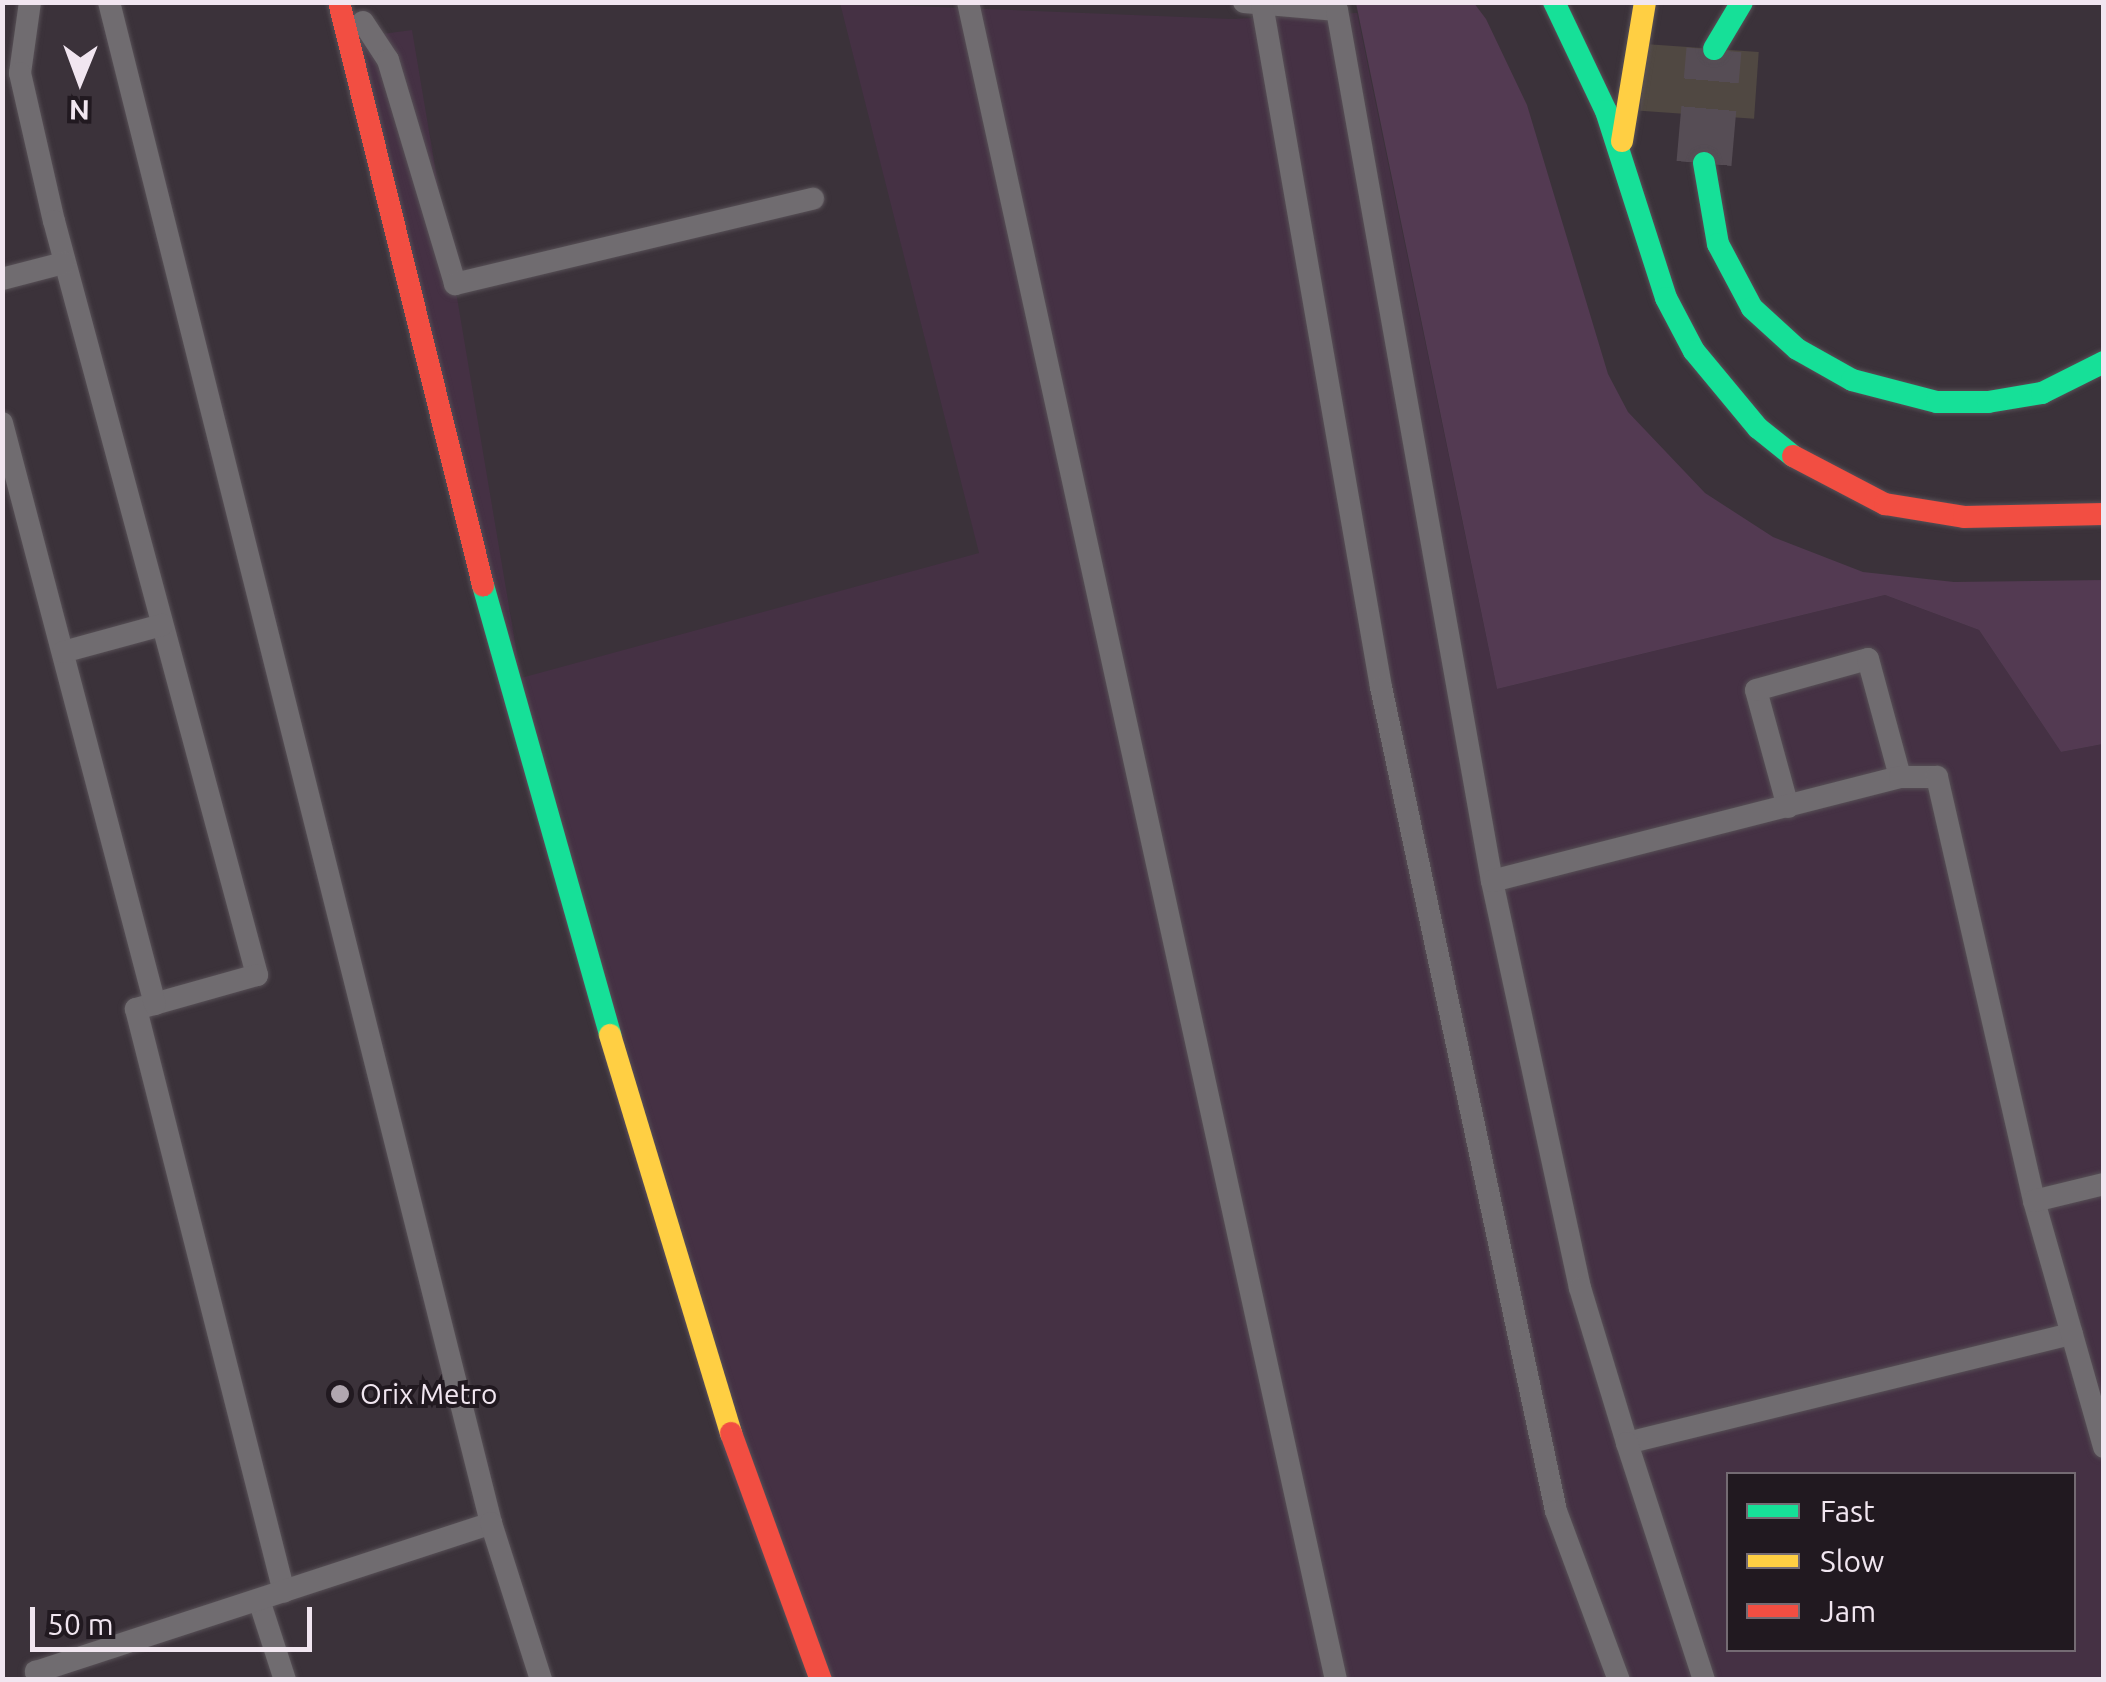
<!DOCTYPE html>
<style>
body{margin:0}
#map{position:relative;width:2106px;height:1682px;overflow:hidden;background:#3b323a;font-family:Ubuntu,sans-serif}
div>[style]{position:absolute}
.built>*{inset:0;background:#453144}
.green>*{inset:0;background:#533a52}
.building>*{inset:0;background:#504842;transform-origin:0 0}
.highway-tunnel>*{height:55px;margin-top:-27.5px;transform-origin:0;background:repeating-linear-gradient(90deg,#564d55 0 55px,transparent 0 83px)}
.roads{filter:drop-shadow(0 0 2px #575056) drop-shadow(0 0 2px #575056)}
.lane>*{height:22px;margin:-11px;padding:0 11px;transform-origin:11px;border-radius:11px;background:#706c70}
.fast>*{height:22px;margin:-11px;padding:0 11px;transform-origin:11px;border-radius:11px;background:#16e098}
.slow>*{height:22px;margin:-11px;padding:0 11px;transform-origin:11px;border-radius:11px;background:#ffcf43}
.jam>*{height:22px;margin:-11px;padding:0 11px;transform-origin:11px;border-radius:11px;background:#f24e42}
.dots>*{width:28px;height:28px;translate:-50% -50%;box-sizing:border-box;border:5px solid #211920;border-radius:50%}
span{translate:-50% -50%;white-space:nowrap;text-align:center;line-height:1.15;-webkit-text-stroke:8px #211920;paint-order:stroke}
.poi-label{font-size:28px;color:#f1e6f0}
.left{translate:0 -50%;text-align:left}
.frame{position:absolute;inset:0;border:5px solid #f1e6f0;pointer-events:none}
.legend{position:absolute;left:1726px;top:1472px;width:350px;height:180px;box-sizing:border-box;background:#211920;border:2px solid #746b73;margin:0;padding:12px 18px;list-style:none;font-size:30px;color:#f1e6f0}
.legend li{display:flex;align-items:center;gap:20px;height:50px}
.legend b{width:50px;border:2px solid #746b73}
.north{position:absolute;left:30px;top:30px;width:100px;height:100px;-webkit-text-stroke:8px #211920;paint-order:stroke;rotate:181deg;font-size:28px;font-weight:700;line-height:40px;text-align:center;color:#f1e6f0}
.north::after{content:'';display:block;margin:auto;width:35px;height:45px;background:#f1e6f0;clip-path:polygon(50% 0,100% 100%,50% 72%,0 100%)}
.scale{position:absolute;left:30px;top:1607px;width:282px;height:45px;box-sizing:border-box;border:5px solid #f1e6f0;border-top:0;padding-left:12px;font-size:30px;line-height:35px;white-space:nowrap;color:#f1e6f0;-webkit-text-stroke:8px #211920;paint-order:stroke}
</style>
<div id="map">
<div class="built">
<div style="clip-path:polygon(evenodd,840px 3px,1232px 19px,1357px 13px,1497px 689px,1885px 595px,1979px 630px,2061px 752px,2103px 744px,2103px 1679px,809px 1679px,730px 1472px,627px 1137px,496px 680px,337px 40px,412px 30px,521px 678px,979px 553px,840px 3px,1728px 1474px,2074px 1474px,2074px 1650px,1728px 1650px,1728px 1474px)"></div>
</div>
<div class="green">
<div style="clip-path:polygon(1356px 3px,1474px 3px,1486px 19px,1527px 105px,1608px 374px,1628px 412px,1705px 493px,1773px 537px,1863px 572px,1954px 582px,2103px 580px,2103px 744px,2061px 752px,1979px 630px,1885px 595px,1497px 689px)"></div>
</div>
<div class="building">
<div style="left:1645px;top:44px;width:114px;height:67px;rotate:4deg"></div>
</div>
<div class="highway-tunnel">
<div style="left:1704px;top:163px;width:114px;rotate:-85deg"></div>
</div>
<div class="roads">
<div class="lane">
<div style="left:30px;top:2px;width:72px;rotate:98deg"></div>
<div style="left:20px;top:73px;width:152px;rotate:77.1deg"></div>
<div style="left:54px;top:221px;width:781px;rotate:74.93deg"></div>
<div style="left:257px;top:975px;width:126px;rotate:164.3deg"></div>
<div style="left:136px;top:1009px;width:601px;rotate:75.76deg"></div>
<div style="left:109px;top:2px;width:1568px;rotate:75.9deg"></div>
<div style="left:968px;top:2px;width:1718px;rotate:77.63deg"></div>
<div style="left:1244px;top:2px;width:93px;rotate:4.9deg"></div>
<div style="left:1337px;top:10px;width:885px;rotate:79.91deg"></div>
<div style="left:1492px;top:881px;width:416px;rotate:77.8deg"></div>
<div style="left:1580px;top:1288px;width:162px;rotate:73.1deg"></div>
<div style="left:1627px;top:1443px;width:458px;rotate:-13.8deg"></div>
<div style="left:1262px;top:4px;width:693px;rotate:80.12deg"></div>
<div style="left:1381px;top:687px;width:842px;rotate:78.01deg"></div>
<div style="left:1556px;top:1511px;width:180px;rotate:69.6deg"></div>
<div style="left:363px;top:22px;width:45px;rotate:56.7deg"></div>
<div style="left:388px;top:60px;width:234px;rotate:73.3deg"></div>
<div style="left:455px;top:284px;width:368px;rotate:-13.4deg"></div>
<div style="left:2px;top:279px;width:64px;rotate:-14.5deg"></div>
<div style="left:2px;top:423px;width:601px;rotate:75.25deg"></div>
<div style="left:63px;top:652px;width:103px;rotate:-15.3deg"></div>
<div style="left:1788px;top:807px;width:121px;rotate:-105.3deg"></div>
<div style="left:1756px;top:690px;width:116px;rotate:-15.5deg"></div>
<div style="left:1868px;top:659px;width:122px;rotate:74.8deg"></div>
<div style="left:1492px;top:881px;width:421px;rotate:-14.3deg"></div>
<div style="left:1900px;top:777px;width:37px"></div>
<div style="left:1937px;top:777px;width:435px;rotate:77.1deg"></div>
<div style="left:2034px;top:1201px;width:256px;rotate:74.1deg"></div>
<div style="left:2034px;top:1201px;width:72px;rotate:-13.7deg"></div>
<div style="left:1627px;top:1443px;width:249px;rotate:72deg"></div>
<div style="left:259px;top:1600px;width:84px;rotate:72deg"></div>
<div style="left:39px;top:1680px;width:9px;rotate:-111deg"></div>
<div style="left:36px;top:1672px;width:479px;rotate:-18.1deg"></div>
<div style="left:491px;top:1523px;width:165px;rotate:72.3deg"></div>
</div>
<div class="fast">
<div style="left:1554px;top:2px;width:121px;rotate:64.5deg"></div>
<div style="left:1606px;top:111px;width:196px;rotate:72.2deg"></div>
<div style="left:1666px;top:298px;width:60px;rotate:62.2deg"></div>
<div style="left:1694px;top:351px;width:100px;rotate:50.3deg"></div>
<div style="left:1758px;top:428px;width:45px;rotate:38.7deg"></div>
<div style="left:1714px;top:49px;width:55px;rotate:-59.2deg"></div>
<div style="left:1704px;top:163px;width:82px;rotate:80.2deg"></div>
<div style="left:1718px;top:244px;width:72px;rotate:62deg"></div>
<div style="left:1752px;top:308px;width:61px;rotate:42.3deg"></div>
<div style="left:1797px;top:349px;width:63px;rotate:29.4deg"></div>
<div style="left:1852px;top:380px;width:88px;rotate:14.5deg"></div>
<div style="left:1937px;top:402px;width:51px"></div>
<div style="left:1988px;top:402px;width:55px;rotate:-9.5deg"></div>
<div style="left:2042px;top:393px;width:69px;rotate:-26.6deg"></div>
<div style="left:483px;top:585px;width:468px;rotate:74.2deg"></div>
</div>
<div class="slow">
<div style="left:1622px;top:141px;width:141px;rotate:-80.6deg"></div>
<div style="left:610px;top:1035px;width:416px;rotate:73.1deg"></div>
</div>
<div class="jam">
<div style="left:339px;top:2px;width:601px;rotate:76.13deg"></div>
<div style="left:1793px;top:456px;width:104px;rotate:27.6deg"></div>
<div style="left:1885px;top:504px;width:80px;rotate:9.3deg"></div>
<div style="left:1964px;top:517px;width:140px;rotate:-1.2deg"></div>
<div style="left:731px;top:1433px;width:263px;rotate:70deg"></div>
</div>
</div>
<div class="dots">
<div style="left:340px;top:1394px;background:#b1a7b0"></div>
</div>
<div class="poi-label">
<span class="left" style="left:360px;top:1394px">Orix Metro</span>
</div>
<div class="frame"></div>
<ul class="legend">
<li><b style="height:12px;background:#16e098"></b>Fast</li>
<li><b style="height:12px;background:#ffcf43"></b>Slow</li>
<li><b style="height:12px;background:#f24e42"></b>Jam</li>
</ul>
<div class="north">N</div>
<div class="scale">50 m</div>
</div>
